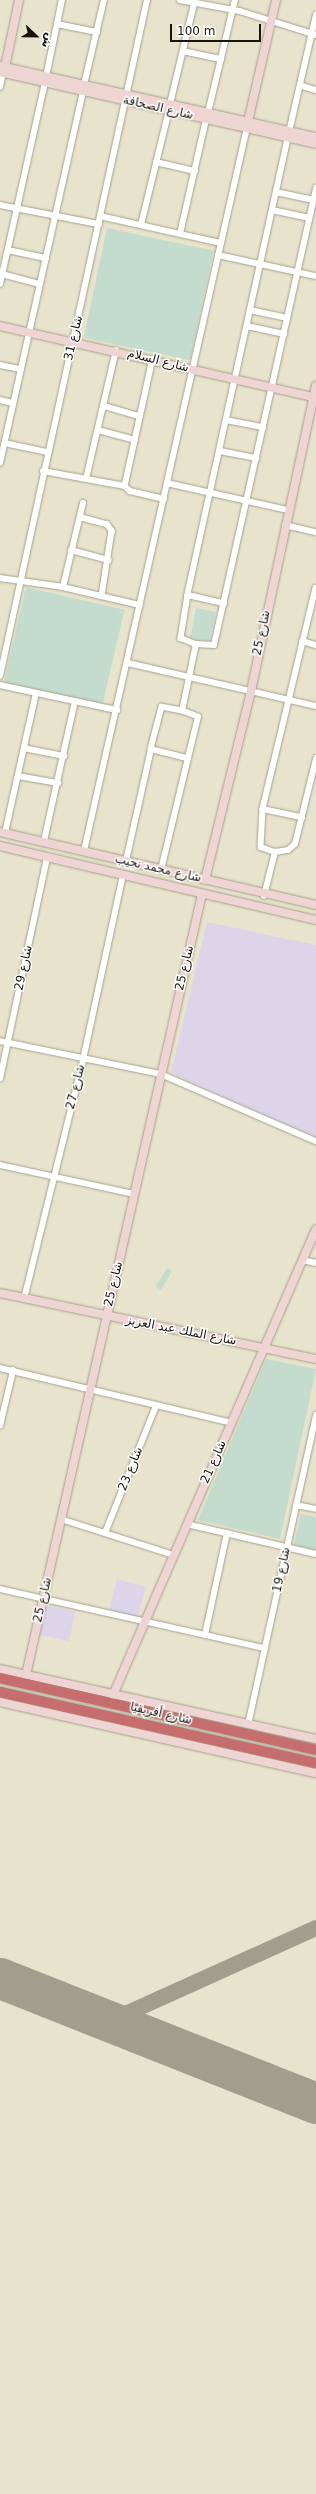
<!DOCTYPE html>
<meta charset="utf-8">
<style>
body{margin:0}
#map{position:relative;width:316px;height:2494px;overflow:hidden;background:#e8e3cd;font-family:"DejaVu Sans","Noto Naskh Arabic",sans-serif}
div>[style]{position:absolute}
.medical>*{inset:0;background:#dcd5ea;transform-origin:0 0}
.green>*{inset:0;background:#c4dcce;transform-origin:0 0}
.taxiway>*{height:16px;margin:-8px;padding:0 8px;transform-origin:8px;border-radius:8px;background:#a29e8c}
.runway>*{height:41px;margin:-20.5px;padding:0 20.5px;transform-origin:20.5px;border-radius:20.5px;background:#a29e8c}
.roads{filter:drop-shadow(0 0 1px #a5a18c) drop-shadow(0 0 1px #a5a18c)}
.street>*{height:5.5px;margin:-2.75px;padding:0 2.75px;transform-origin:2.75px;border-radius:2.75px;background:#fff}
.secondary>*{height:8px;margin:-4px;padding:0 4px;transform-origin:4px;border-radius:4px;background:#eed4d3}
.highway>*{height:10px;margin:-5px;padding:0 5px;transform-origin:5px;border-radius:5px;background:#c56e6d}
span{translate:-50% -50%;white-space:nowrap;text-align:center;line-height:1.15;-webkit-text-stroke:3px #fff;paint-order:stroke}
.street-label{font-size:12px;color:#16140c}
.north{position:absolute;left:16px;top:16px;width:40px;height:40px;-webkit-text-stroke:3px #fff;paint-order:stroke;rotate:112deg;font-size:11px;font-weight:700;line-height:16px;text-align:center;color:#16140c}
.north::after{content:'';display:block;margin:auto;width:14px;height:18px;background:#16140c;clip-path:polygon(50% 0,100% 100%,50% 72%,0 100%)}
.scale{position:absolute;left:170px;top:24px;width:91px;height:18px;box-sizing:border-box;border:2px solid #16140c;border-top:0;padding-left:5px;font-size:12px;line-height:14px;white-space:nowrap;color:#16140c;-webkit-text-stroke:3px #fff;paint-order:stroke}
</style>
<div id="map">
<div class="medical">
<div style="clip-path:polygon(207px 922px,316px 945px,316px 1139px,171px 1073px)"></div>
<div style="left:117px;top:1579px;width:30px;height:32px;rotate:15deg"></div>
<div style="left:43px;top:1605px;width:33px;height:30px;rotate:12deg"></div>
</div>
<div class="green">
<div style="left:107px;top:228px;width:109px;height:112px;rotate:12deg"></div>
<div style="left:26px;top:587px;width:101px;height:98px;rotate:13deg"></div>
<div style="left:196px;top:608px;width:20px;height:33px;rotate:11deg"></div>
<div style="left:167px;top:1268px;width:6px;height:22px;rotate:31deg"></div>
<div style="clip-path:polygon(266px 1359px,316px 1369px,280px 1539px,198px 1520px)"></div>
<div style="clip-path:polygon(301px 1514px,316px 1517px,316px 1550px,294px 1545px)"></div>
</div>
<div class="taxiway">
<div style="left:110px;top:2021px;width:226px;rotate:-24.3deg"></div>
</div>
<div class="runway">
<div style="left:0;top:1978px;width:340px;rotate:21.6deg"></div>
</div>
<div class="roads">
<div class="street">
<div style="left:180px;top:0;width:61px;rotate:10.4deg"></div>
<div style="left:240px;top:11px;width:80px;rotate:17.5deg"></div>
<div style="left:57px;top:24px;width:41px;rotate:11.3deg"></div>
<div style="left:183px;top:51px;width:39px;rotate:12deg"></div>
<div style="left:46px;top:77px;width:79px;rotate:-78.3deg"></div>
<div style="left:84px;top:85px;width:87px;rotate:-76.8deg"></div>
<div style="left:302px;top:86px;width:15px;rotate:16deg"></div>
<div style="left:0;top:87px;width:14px;rotate:-78deg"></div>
<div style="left:170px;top:104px;width:107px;rotate:-76.5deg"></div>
<div style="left:208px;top:113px;width:116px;rotate:-76.6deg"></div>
<div style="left:289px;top:132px;width:120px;rotate:-77deg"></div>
<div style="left:288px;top:139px;width:467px;rotate:102.4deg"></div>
<div style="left:188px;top:595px;width:44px;rotate:99.2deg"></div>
<div style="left:181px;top:638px;width:16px;rotate:22deg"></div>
<div style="left:196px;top:644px;width:18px;rotate:3deg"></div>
<div style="left:214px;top:645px;width:468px;rotate:-77.4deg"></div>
<div style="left:156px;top:162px;width:40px;rotate:13deg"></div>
<div style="left:276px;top:192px;width:38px;rotate:12deg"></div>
<div style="left:0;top:205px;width:101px;rotate:10.9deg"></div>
<div style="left:272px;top:210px;width:38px;rotate:12deg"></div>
<div style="left:100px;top:216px;width:124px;rotate:12.6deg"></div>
<div style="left:141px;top:225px;width:118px;rotate:-76.3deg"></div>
<div style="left:180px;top:234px;width:117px;rotate:-77.2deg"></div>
<div style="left:8px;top:250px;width:39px;rotate:12deg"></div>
<div style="left:218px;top:255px;width:100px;rotate:12.1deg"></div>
<div style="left:2px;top:274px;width:39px;rotate:15deg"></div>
<div style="left:0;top:284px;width:206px;rotate:-77.4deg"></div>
<div style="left:250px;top:310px;width:38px;rotate:12deg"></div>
<div style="left:247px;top:326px;width:38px;rotate:12deg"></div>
<div style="left:153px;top:359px;width:130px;rotate:102.4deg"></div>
<div style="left:125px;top:486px;width:7px;rotate:45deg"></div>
<div style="left:130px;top:491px;width:35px;rotate:13deg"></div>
<div style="left:0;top:365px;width:21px;rotate:11deg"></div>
<div style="left:0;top:400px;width:13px;rotate:13deg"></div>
<div style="left:104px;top:406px;width:37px;rotate:16deg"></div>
<div style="left:226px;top:420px;width:38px;rotate:11deg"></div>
<div style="left:98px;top:430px;width:38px;rotate:15deg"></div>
<div style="left:5px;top:443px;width:43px;rotate:12.1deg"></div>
<div style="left:220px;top:451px;width:37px;rotate:11deg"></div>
<div style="left:0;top:463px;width:381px;rotate:-77.4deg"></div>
<div style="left:43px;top:471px;width:83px;rotate:10.4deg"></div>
<div style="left:86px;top:479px;width:132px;rotate:-76.9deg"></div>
<div style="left:167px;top:483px;width:124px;rotate:12.6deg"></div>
<div style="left:80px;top:517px;width:28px;rotate:15deg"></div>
<div style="left:107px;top:524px;width:9px;rotate:54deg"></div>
<div style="left:112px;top:531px;width:66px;rotate:98.7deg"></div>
<div style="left:285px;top:525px;width:32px;rotate:13deg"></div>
<div style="left:71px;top:550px;width:39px;rotate:15deg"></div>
<div style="left:0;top:578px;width:64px;rotate:8.1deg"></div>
<div style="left:63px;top:587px;width:79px;rotate:13.2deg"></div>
<div style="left:63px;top:587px;width:86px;rotate:-76.6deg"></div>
<div style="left:316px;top:588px;width:227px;rotate:103.5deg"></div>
<div style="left:263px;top:809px;width:38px;rotate:93deg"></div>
<div style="left:261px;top:847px;width:15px;rotate:20deg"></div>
<div style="left:275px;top:852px;width:13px;rotate:-9deg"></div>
<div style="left:288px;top:850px;width:9px;rotate:-41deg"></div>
<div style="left:295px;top:844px;width:88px;rotate:-76.1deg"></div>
<div style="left:188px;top:595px;width:37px;rotate:13deg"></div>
<div style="left:302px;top:641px;width:15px;rotate:16deg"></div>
<div style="left:128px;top:663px;width:193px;rotate:12.9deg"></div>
<div style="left:0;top:676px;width:692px;rotate:-77.73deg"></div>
<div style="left:0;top:685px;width:120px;rotate:12.1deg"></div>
<div style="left:182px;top:711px;width:20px;rotate:-169deg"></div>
<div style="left:162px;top:707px;width:43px;rotate:104.7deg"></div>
<div style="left:151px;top:749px;width:38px;rotate:14deg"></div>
<div style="left:188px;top:758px;width:42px;rotate:-76.3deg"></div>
<div style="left:198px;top:717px;width:17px;rotate:-159deg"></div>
<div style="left:182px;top:711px;width:68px;rotate:-78.2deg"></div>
<div style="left:24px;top:748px;width:41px;rotate:11.3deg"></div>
<div style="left:18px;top:776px;width:41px;rotate:9.9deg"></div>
<div style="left:263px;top:809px;width:40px;rotate:12deg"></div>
<div style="left:5px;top:833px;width:143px;rotate:-77.5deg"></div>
<div style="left:44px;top:841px;width:143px;rotate:-77.5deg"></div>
<div style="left:84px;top:851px;width:741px;rotate:-77.3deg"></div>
<div style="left:126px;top:861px;width:115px;rotate:-77.4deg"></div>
<div style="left:161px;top:870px;width:115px;rotate:-76.4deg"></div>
<div style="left:264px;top:896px;width:45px;rotate:-76deg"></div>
<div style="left:0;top:1041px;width:164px;rotate:11.6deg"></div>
<div style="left:161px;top:1074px;width:169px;rotate:23.4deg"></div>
<div style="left:0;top:1079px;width:227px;rotate:-78deg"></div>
<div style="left:0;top:1165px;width:137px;rotate:12.2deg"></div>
<div style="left:303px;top:1260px;width:13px;rotate:13deg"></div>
<div style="left:24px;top:1299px;width:246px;rotate:-76.1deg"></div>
<div style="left:83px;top:1060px;width:189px;rotate:-77.8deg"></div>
<div style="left:0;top:1368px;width:238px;rotate:13.3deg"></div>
<div style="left:0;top:1426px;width:57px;rotate:-76.7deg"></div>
<div style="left:296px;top:1505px;width:20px;rotate:11deg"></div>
<div style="left:61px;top:1519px;width:119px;rotate:17.7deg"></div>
<div style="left:187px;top:1524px;width:132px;rotate:13.1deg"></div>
<div style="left:105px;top:1533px;width:137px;rotate:-68.1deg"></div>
<div style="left:0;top:1589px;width:271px;rotate:12.6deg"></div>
<div style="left:205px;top:1635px;width:104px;rotate:-77.8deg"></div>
<div style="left:248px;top:1725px;width:317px;rotate:-77.6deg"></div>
</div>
<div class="secondary">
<div style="left:0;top:66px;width:324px;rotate:12.7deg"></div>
<div style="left:0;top:72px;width:324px;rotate:12.8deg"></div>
<div style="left:4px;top:72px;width:74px;rotate:-78.2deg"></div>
<div style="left:247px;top:126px;width:129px;rotate:-77deg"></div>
<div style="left:0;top:326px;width:324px;rotate:12.8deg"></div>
<div style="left:0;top:832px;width:324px;rotate:13deg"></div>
<div style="left:0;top:846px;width:325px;rotate:13.2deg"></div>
<div style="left:205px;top:880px;width:195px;rotate:-76.3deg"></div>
<div style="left:251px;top:691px;width:312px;rotate:-78deg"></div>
<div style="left:0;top:1293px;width:323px;rotate:11.8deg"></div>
<div style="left:0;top:1669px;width:324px;rotate:12.5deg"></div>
<div style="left:26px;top:1675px;width:801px;rotate:-77.3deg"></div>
<div style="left:113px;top:1695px;width:508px;rotate:-66.46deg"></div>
<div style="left:0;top:1702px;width:324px;rotate:12.7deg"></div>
</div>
<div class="highway">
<div style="left:0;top:1678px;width:324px;rotate:12.8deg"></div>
<div style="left:0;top:1692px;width:324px;rotate:12.7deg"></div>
</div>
</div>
<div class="street-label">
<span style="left:158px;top:108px;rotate:13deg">شارع الصحافة</span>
<span style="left:74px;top:338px;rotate:-77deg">شارع 31</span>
<span style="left:158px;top:361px;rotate:14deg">شارع السلام</span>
<span style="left:262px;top:633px;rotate:-78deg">شارع 25</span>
<span style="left:158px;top:869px;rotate:13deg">شارع محمد نجيب</span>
<span style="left:24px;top:968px;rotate:-78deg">شارع 29</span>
<span style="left:185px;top:968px;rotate:-77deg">شارع 25</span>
<span style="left:76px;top:1087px;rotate:-76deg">شارع 27</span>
<span style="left:114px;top:1284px;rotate:-77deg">شارع 25</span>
<span style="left:181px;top:1331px;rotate:11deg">شارع الملك عبد العزيز</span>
<span style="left:214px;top:1462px;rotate:-66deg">شارع 21</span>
<span style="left:131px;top:1469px;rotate:-68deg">شارع 23</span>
<span style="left:282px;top:1570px;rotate:-78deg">شارع 19</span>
<span style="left:43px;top:1600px;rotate:-77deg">شارع 25</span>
<span style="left:161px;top:1714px;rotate:13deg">شارع أفريقيا</span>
</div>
<div class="north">ش</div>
<div class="scale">100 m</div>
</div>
